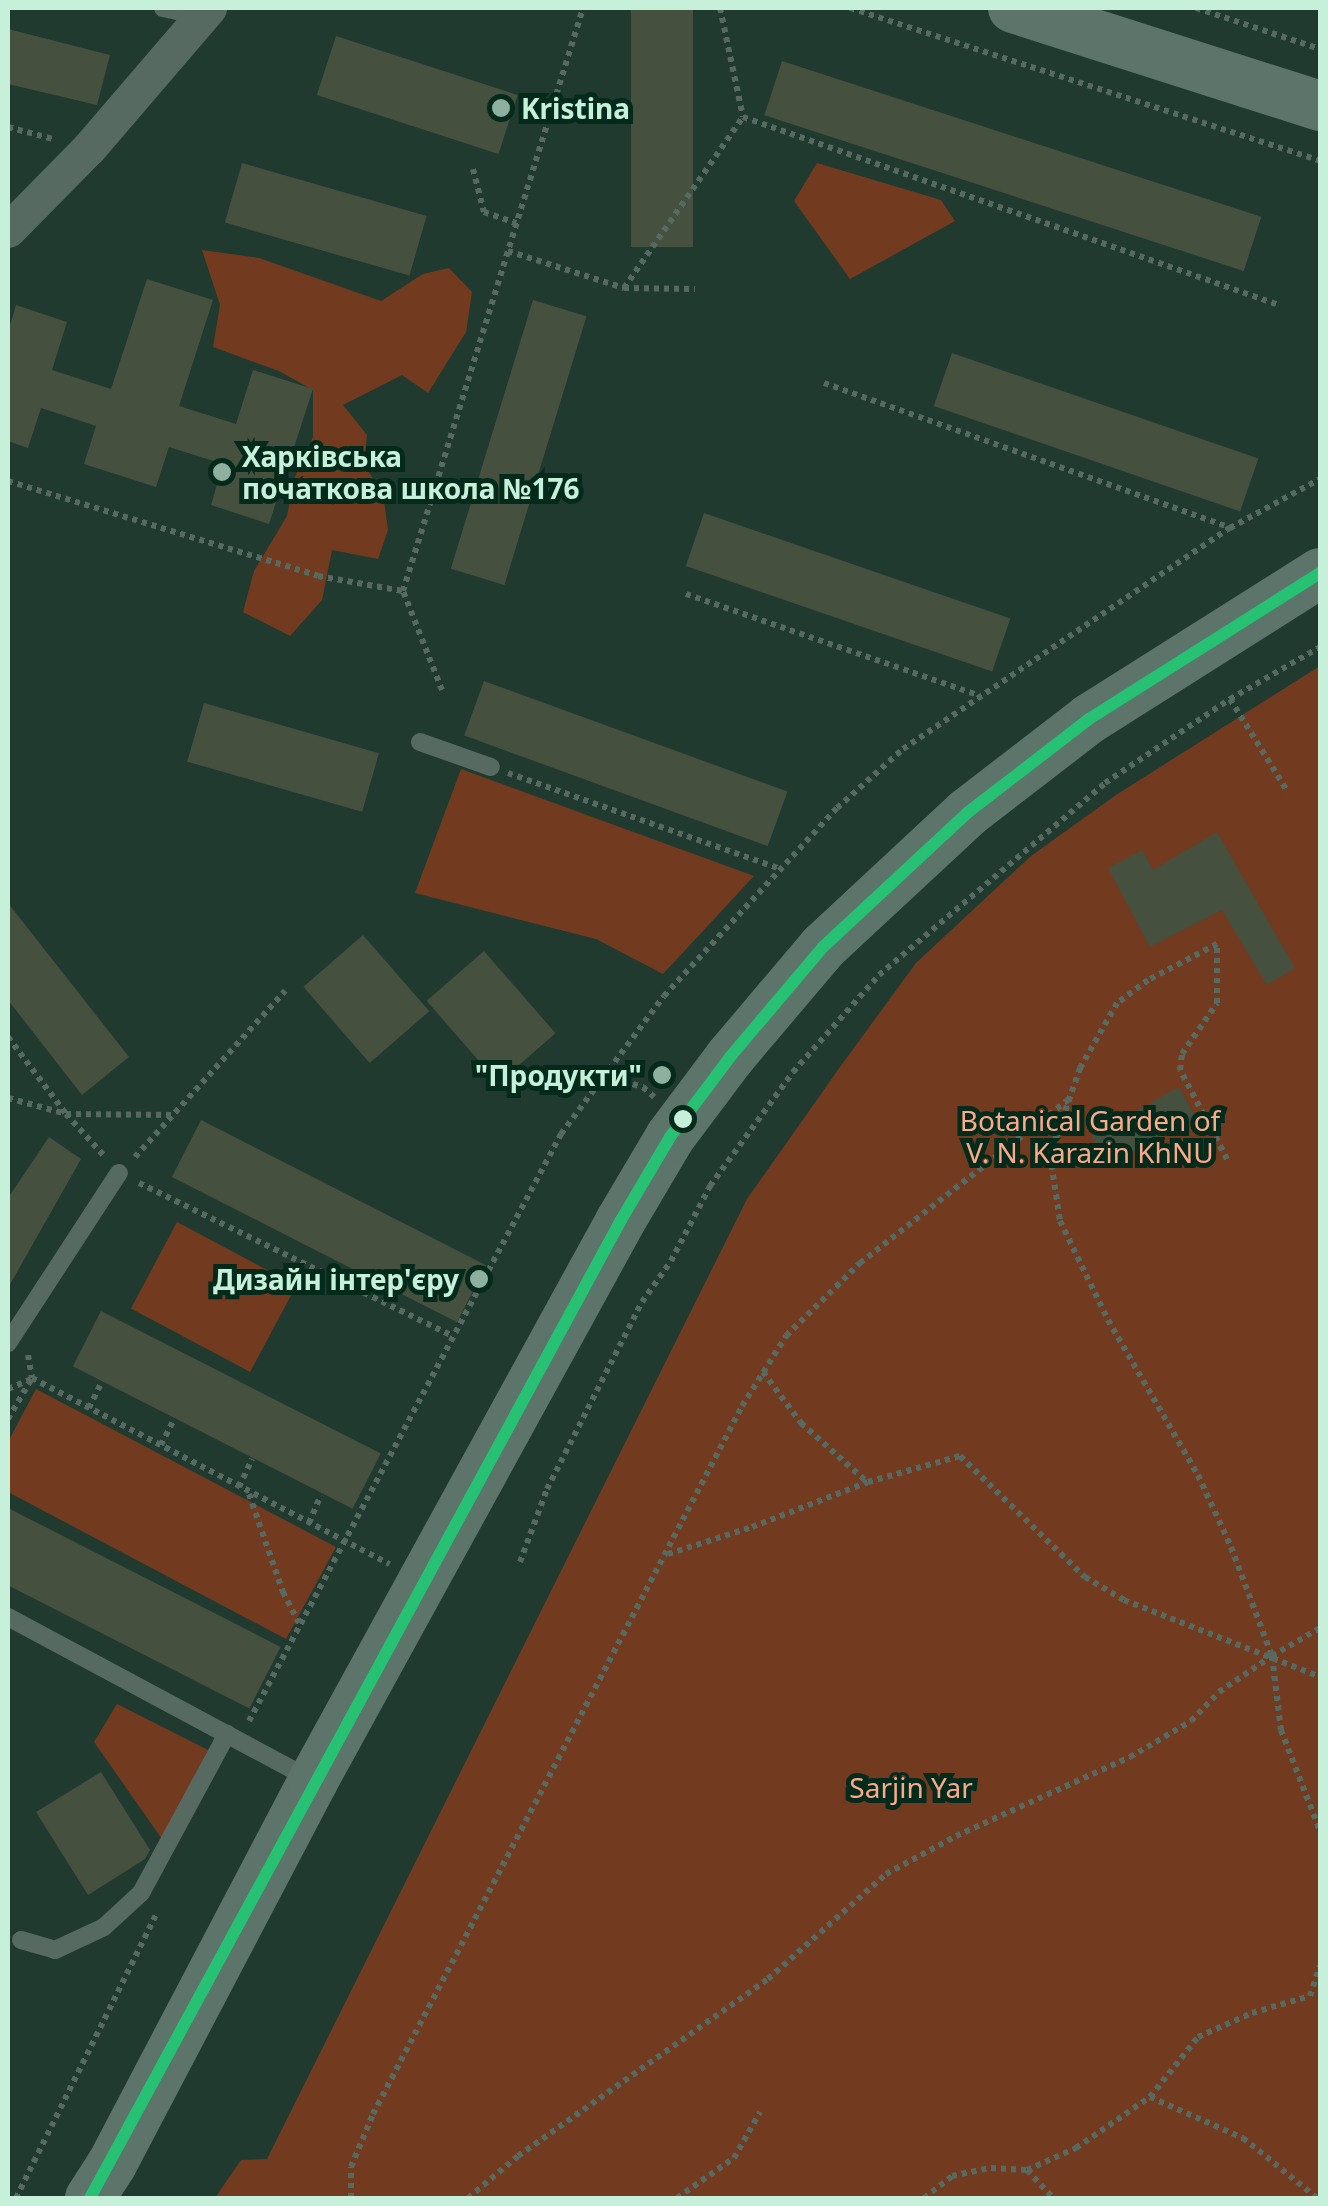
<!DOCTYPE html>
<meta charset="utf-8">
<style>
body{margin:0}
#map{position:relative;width:1328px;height:2206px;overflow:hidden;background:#203a30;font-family:"Noto Sans",sans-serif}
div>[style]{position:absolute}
.green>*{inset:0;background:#723b1f;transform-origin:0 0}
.building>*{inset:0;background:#45503f;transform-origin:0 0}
.path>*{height:6px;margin-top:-3px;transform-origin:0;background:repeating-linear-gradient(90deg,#576a61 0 5px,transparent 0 10px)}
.lane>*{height:18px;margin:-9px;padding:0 9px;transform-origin:9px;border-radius:9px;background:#576a61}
.street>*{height:35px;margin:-17.5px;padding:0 17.5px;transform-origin:17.5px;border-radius:17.5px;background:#576a61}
.secondary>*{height:50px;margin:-25px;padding:0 25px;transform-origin:25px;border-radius:25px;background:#5c746a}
.bus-1>*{height:12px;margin:-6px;padding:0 6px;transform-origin:6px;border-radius:6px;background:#26c172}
.dots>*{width:28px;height:28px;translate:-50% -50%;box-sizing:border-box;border:5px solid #032a1b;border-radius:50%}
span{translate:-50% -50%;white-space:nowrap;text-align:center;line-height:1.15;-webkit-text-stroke:10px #032a1b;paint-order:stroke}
.poi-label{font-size:28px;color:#c7f0db;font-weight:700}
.left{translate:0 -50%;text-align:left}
.right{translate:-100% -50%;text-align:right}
.park-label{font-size:28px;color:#fbaa89}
.frame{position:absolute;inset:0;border:10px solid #c7f0db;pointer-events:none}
</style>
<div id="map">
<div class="green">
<div style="clip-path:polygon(817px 163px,941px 200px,955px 221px,850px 279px,794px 201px)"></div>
<div style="clip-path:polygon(202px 250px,259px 258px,381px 301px,423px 274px,449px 268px,472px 292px,466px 332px,428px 393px,402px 375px,343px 405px,367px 435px,364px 465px,383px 493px,388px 530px,378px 559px,332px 550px,322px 600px,290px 636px,243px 612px,254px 571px,287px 516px,295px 477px,313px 437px,313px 390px,279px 371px,213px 347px,220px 305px)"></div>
<div style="clip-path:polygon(1320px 666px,1320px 2198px,215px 2198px,241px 2160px,267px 2159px,747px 1199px,840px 1067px,916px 963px,1031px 856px,1116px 795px)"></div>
<div style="clip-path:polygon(461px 769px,754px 876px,663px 974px,596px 939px,415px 893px)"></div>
<div style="left:177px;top:1222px;width:135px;height:98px;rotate:28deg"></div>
<div style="clip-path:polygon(36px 1389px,336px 1547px,286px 1639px,8px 1492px,8px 1442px)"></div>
<div style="clip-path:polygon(117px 1704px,208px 1750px,162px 1839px,94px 1742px)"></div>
</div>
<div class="building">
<div style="left:631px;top:8px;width:62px;height:239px"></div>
<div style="clip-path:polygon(8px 29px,110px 55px,97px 105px,8px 84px)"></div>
<div style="left:336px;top:36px;width:191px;height:62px;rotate:18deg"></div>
<div style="left:782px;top:61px;width:504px;height:57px;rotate:18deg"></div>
<div style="left:242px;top:163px;width:192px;height:62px;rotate:16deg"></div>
<div style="clip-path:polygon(147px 279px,213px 300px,179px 406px,236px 424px,253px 370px,313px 389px,269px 524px,211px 505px,223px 464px,169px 447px,156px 487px,84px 464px,96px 426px,41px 408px,28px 448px,8px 441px,8px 332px,16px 305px,67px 322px,52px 370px,111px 389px)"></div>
<div style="left:533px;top:300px;width:56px;height:281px;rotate:17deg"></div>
<div style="left:952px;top:353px;width:324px;height:56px;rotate:19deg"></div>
<div style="left:704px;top:513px;width:324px;height:56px;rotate:19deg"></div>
<div style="left:484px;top:681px;width:323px;height:58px;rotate:20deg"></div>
<div style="left:204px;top:703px;width:182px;height:61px;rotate:16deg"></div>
<div style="clip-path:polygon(1217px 832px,1295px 968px,1267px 985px,1222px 910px,1150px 947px,1108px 868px,1142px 850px,1153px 870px)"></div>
<div style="clip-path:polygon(8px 903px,129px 1057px,82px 1095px,8px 1000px)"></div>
<div style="left:363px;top:935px;width:101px;height:79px;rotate:49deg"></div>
<div style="left:484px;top:951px;width:109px;height:76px;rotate:49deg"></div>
<div style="left:1179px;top:1087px;width:35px;height:100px;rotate:61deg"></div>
<div style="left:201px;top:1120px;width:320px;height:64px;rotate:27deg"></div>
<div style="clip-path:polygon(49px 1137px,81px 1159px,8px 1288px,8px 1198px)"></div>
<div style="left:101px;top:1311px;width:314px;height:62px;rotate:27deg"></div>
<div style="left:8px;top:1508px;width:306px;height:69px;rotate:27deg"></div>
<div style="clip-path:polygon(101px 1772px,150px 1850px,145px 1859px,88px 1895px,36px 1812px)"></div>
</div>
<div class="path">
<div style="left:720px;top:8px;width:111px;rotate:78.1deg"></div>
<div style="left:743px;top:117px;width:565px;rotate:19.33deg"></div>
<div style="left:850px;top:8px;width:494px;rotate:18deg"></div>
<div style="left:1196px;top:8px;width:131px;rotate:18.3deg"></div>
<div style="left:8px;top:127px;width:47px;rotate:14.9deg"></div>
<div style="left:473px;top:169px;width:44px;rotate:75.7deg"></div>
<div style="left:484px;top:212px;width:34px;rotate:19deg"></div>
<div style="left:508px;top:251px;width:122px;rotate:17.7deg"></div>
<div style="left:624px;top:288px;width:71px;rotate:0.8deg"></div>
<div style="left:624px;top:288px;width:208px;rotate:-55.2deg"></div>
<div style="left:824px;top:383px;width:430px;rotate:19.6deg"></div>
<div style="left:8px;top:481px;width:324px;rotate:17deg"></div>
<div style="left:318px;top:576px;width:86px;rotate:10deg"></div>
<div style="left:686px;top:594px;width:311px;rotate:19.1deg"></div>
<div style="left:442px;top:690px;width:106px;rotate:-111.5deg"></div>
<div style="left:403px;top:591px;width:610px;rotate:-72.84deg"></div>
<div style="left:1230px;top:699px;width:110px;rotate:58.1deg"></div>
<div style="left:508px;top:773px;width:289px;rotate:19.4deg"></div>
<div style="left:8px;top:1037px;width:96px;rotate:53deg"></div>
<div style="left:66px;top:1114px;width:109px;rotate:0.5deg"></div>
<div style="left:604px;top:1076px;width:41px;rotate:15.8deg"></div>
<div style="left:643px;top:1087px;width:15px;rotate:42deg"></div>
<div style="left:8px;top:1098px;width:60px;rotate:15.4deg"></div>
<div style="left:66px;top:1114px;width:59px;rotate:47.7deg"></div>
<div style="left:135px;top:1157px;width:224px;rotate:-47.9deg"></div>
<div style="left:1227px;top:1159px;width:101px;rotate:-117.8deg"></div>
<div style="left:1180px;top:1070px;width:16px;rotate:-83deg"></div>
<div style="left:1182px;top:1054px;width:62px;rotate:-55.5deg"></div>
<div style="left:1217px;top:1003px;width:59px;rotate:-90deg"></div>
<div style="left:1217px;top:944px;width:78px;rotate:152.4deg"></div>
<div style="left:1148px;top:980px;width:39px;rotate:143deg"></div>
<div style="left:1117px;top:1003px;width:75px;rotate:119.6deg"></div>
<div style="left:1080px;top:1068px;width:92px;rotate:109deg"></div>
<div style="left:1050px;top:1155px;width:67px;rotate:81.4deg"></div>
<div style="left:1060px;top:1221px;width:110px;rotate:64.1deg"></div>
<div style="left:1108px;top:1320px;width:179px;rotate:59.9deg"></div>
<div style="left:1198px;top:1475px;width:79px;rotate:65.4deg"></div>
<div style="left:1231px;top:1547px;width:116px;rotate:69.4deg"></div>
<div style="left:1272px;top:1656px;width:75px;rotate:83.1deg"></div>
<div style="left:1281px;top:1730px;width:108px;rotate:68.9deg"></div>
<div style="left:139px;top:1183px;width:349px;rotate:26deg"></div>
<div style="left:28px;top:1355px;width:23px;rotate:80deg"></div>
<div style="left:32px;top:1378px;width:403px;rotate:27.5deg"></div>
<div style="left:763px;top:1372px;width:64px;rotate:53.3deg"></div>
<div style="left:801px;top:1423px;width:89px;rotate:41.8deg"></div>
<div style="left:8px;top:1389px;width:25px;rotate:-23deg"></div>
<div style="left:89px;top:1408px;width:30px;rotate:-64deg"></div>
<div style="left:8px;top:1419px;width:48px;rotate:-59.7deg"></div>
<div style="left:161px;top:1445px;width:29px;rotate:-63deg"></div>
<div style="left:239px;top:1487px;width:31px;rotate:-65deg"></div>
<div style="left:249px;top:1494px;width:104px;rotate:70.9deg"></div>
<div style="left:283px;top:1592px;width:37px;rotate:63deg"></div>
<div style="left:309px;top:1523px;width:30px;rotate:-67deg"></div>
<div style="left:668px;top:1554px;width:88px;rotate:-17.8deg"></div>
<div style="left:752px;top:1527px;width:124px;rotate:-21.2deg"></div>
<div style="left:868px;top:1482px;width:96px;rotate:-15.8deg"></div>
<div style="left:960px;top:1456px;width:174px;rotate:44.1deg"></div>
<div style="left:1085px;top:1577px;width:45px;rotate:30.5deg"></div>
<div style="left:1124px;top:1600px;width:211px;rotate:21.4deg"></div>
<div style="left:520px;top:1562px;width:78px;rotate:-69.7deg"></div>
<div style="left:547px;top:1489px;width:210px;rotate:-63.1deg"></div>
<div style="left:642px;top:1302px;width:50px;rotate:-54.7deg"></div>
<div style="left:671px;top:1261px;width:85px;rotate:-62.5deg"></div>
<div style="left:710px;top:1186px;width:141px;rotate:-53.9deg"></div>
<div style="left:793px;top:1072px;width:130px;rotate:-48.4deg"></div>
<div style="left:879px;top:975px;width:297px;rotate:-40.3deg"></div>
<div style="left:1105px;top:783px;width:151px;rotate:-33.9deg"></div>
<div style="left:1230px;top:699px;width:104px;rotate:-30deg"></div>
<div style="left:249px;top:1721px;width:665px;rotate:-62.01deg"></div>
<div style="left:561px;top:1134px;width:172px;rotate:-53.3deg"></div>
<div style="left:664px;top:996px;width:255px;rotate:-47.4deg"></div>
<div style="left:837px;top:808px;width:89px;rotate:-41.8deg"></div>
<div style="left:903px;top:749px;width:395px;rotate:-34.1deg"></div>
<div style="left:1230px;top:528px;width:102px;rotate:-28.6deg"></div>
<div style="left:1150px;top:2097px;width:102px;rotate:23.8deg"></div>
<div style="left:1243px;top:2138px;width:95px;rotate:39deg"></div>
<div style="left:1027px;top:2170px;width:38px;rotate:47deg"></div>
<div style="left:16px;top:2198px;width:318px;rotate:-63.7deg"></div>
<div style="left:351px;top:2198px;width:31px;rotate:-90deg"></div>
<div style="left:351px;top:2167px;width:57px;rotate:-67.5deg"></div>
<div style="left:373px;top:2114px;width:798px;rotate:-62.47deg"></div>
<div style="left:742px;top:1406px;width:83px;rotate:-57.8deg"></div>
<div style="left:786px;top:1336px;width:104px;rotate:-44.6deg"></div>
<div style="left:860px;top:1263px;width:266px;rotate:-38.1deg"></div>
<div style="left:468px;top:2198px;width:65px;rotate:-40deg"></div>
<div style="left:518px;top:2156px;width:306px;rotate:-35.3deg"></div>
<div style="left:768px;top:1979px;width:158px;rotate:-41.7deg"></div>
<div style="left:886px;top:1874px;width:80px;rotate:-28.5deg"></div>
<div style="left:956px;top:1836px;width:191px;rotate:-24.4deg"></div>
<div style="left:1130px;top:1757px;width:71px;rotate:-30.5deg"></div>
<div style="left:1191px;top:1721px;width:40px;rotate:-46deg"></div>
<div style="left:1219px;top:1692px;width:64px;rotate:-34.2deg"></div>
<div style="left:1272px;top:1656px;width:56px;rotate:-30.3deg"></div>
<div style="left:677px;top:2198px;width:70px;rotate:-35.1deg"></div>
<div style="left:734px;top:2158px;width:53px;rotate:-60.5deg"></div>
<div style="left:924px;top:2198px;width:36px;rotate:-38deg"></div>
<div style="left:952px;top:2176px;width:40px;rotate:-12deg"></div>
<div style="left:991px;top:2168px;width:36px;rotate:3deg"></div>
<div style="left:1027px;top:2170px;width:54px;rotate:-24.2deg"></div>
<div style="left:1076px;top:2148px;width:90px;rotate:-34.6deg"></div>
<div style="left:1150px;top:2097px;width:77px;rotate:-51.3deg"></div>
<div style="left:1198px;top:2037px;width:59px;rotate:-24deg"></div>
<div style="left:1252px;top:2013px;width:60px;rotate:-16.3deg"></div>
<div style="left:1310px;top:1996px;width:32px;rotate:-72deg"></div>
</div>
<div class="lane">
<div style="left:163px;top:8px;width:39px;rotate:12deg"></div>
<div style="left:420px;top:742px;width:75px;rotate:19.4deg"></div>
<div style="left:8px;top:1343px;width:203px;rotate:-56.9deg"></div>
<div style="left:8px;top:1617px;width:340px;rotate:28.2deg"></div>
<div style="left:21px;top:1940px;width:35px;rotate:16deg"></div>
<div style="left:55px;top:1950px;width:54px;rotate:-25.1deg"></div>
<div style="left:104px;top:1927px;width:50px;rotate:-42.6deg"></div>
<div style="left:141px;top:1893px;width:181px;rotate:-61.6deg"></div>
</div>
<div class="street">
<div style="left:8px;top:230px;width:114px;rotate:-45.4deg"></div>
<div style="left:88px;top:149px;width:186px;rotate:-49.4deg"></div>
</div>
<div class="secondary">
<div style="left:1013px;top:8px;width:322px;rotate:17.7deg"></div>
<div style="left:90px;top:2198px;width:40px;rotate:-57.1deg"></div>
<div style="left:112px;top:2164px;width:433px;rotate:-62.3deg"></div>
<div style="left:313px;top:1781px;width:640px;rotate:-61.23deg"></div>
<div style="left:621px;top:1220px;width:96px;rotate:-59.4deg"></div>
<div style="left:670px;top:1137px;width:100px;rotate:-53.1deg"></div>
<div style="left:730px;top:1057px;width:144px;rotate:-49.8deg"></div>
<div style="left:823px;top:947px;width:197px;rotate:-42.9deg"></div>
<div style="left:967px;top:813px;width:154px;rotate:-37.6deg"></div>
<div style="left:1089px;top:719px;width:273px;rotate:-32.3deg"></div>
</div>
<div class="bus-1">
<div style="left:90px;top:2198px;width:1113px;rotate:-61.5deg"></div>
<div style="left:621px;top:1220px;width:96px;rotate:-59.4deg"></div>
<div style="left:670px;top:1137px;width:100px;rotate:-53.1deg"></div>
<div style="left:730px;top:1057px;width:144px;rotate:-49.8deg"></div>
<div style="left:823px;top:947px;width:197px;rotate:-42.9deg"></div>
<div style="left:967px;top:813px;width:154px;rotate:-37.6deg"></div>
<div style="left:1089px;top:719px;width:273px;rotate:-32.3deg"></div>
</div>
<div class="dots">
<div style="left:501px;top:108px;background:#8db09f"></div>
<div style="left:222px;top:472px;background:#8db09f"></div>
<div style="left:662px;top:1075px;background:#8db09f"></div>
<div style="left:683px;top:1119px;background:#c7f0db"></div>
<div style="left:479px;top:1279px;background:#8db09f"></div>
</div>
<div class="poi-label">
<span class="left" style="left:521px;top:108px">Kristina</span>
<span class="left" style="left:242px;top:472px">Харківська<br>початкова школа №176</span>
<span class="right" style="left:642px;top:1075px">"Продукти"</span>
<span class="right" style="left:459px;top:1279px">Дизайн інтер'єру</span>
</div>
<div class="park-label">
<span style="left:1090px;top:1136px">Botanical Garden of<br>V. N. Karazin KhNU</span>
<span style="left:911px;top:1787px">Sarjin Yar</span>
</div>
<div class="frame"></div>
</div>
